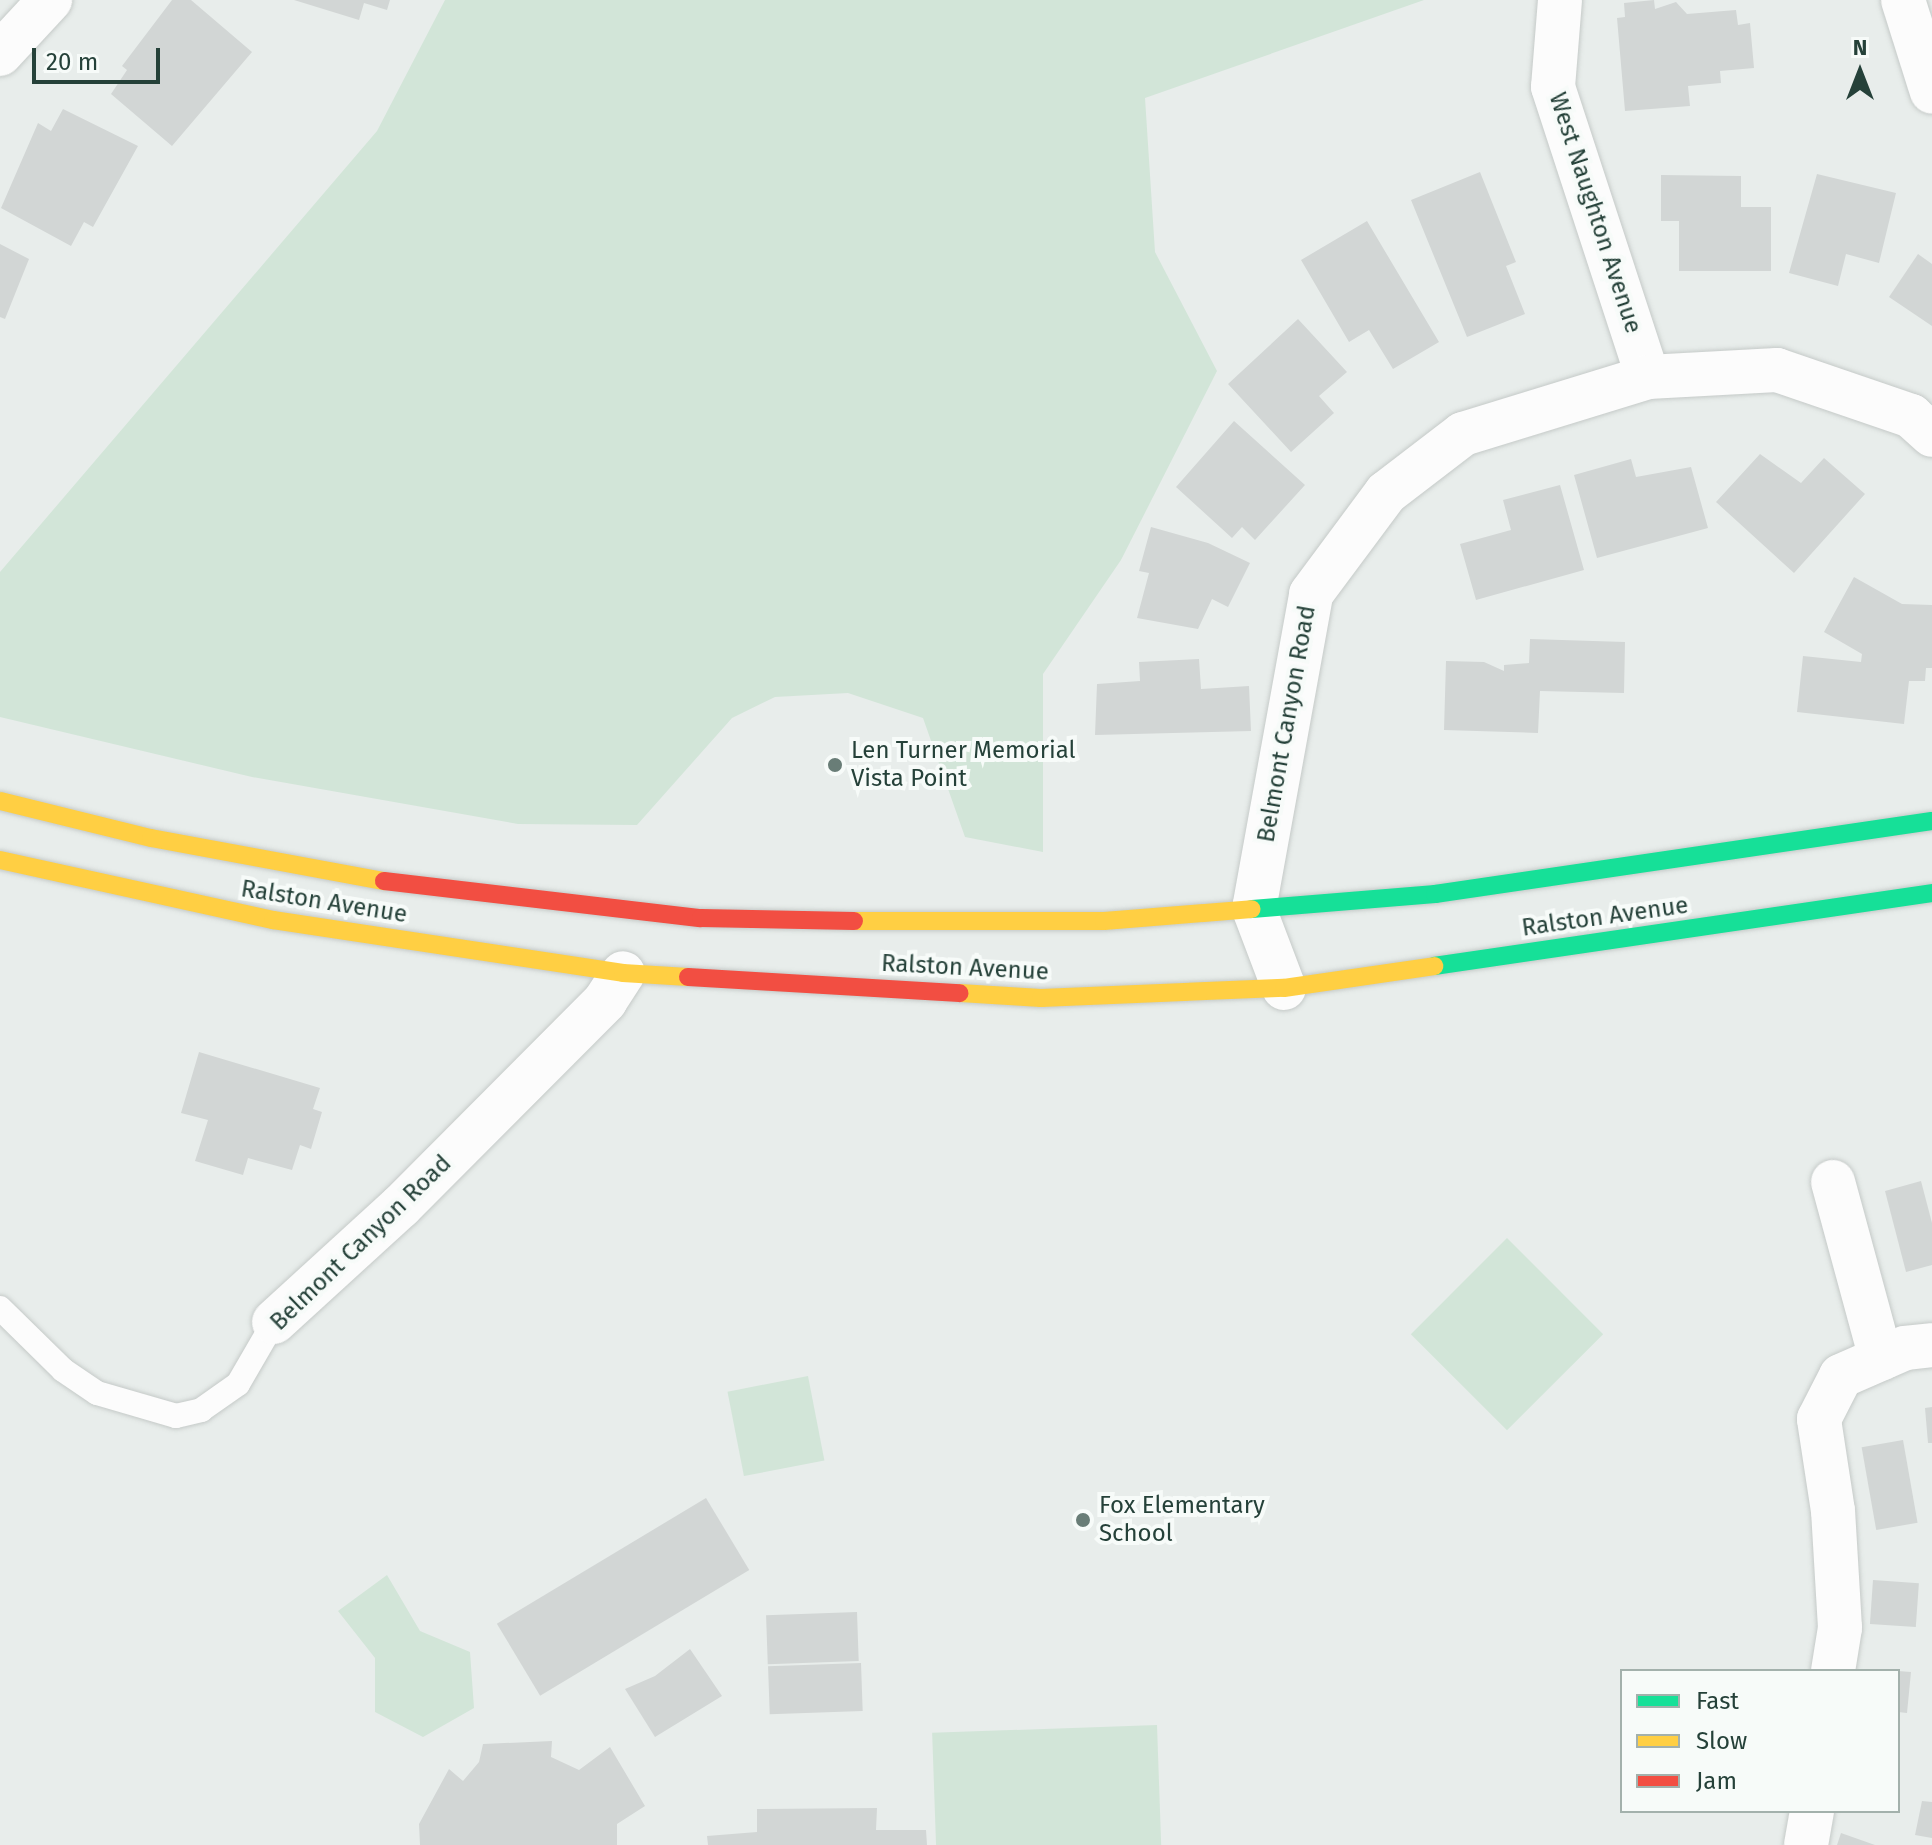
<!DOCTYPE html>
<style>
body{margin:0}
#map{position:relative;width:1932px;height:1845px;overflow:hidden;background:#e8edeb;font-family:"Fira Sans",sans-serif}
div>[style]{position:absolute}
.green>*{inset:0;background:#d2e5d8;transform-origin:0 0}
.building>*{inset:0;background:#d2d6d5;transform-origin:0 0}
.roads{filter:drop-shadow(0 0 2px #c5cac8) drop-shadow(0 0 2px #c5cac8)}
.lane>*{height:24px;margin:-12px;padding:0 12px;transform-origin:12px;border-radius:12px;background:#fcfcfc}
.street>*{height:44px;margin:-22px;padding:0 22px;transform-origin:22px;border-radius:22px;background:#fcfcfc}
.fast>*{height:18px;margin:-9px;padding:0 9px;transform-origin:9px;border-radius:9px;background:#16e098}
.slow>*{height:18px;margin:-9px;padding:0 9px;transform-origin:9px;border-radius:9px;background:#ffcf43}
.jam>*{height:18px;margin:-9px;padding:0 9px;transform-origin:9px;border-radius:9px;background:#f24e42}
.dots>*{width:22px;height:22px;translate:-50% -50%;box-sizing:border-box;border:4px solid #f7fbf9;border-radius:50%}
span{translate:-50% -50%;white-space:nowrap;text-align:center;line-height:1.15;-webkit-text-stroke:8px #f7fbf9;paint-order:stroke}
.street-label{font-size:24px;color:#254139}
.poi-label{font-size:24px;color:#254139}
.left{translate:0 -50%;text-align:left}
.legend{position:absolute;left:1620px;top:1669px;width:280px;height:144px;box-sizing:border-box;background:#f7fbf9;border:2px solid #a3b1ac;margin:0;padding:10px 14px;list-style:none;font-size:24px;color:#254139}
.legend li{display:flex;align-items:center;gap:16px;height:40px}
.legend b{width:40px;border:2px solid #a3b1ac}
.north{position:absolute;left:1820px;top:32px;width:80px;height:80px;-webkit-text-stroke:6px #f7fbf9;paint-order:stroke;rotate:0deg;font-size:22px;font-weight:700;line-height:32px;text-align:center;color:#254139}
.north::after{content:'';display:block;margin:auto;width:28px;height:36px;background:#254139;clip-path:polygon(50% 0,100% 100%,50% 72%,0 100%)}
.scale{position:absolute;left:32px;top:48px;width:128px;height:36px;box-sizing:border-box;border:4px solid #254139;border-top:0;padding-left:10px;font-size:24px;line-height:28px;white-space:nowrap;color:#254139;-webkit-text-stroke:6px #f7fbf9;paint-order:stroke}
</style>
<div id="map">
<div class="green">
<div style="clip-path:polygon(445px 0,1424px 0,1145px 98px,1155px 252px,1217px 371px,1121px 560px,1043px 674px,1043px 852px,965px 837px,923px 718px,848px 693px,775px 697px,732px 718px,637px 825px,518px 824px,252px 777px,0 717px,0 572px,377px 131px)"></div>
<div style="left:1507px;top:1238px;width:136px;height:136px;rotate:45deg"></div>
<div style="left:808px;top:1376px;width:86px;height:82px;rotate:79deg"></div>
<div style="clip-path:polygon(387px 1575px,420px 1631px,470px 1652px,474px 1708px,423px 1737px,375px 1712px,375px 1658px,338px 1611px)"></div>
<div style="left:1157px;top:1725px;width:120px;height:225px;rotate:88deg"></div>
</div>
<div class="building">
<div style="clip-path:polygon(172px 0,191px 0,252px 52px,172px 146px,111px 94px,127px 70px,122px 66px)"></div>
<div style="clip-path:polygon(294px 0,390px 0,387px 10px,364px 3px,359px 20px)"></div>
<div style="clip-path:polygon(1654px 0,1655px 9px,1676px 2px,1687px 14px,1736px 10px,1738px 25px,1750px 23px,1754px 68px,1720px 71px,1721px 83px,1688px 86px,1690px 106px,1625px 111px,1617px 18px,1625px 17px,1624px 3px)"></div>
<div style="clip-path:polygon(63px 109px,138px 146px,93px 227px,84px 222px,71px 246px,1px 208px,38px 123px,51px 131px)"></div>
<div style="clip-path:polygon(1480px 172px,1516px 262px,1506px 266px,1525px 314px,1467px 337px,1411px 200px)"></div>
<div style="clip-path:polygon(1817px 174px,1896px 193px,1879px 263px,1846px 254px,1838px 286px,1789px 273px)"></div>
<div style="clip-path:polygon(1661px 175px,1741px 176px,1741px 207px,1771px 207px,1771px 271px,1679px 271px,1679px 221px,1661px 221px)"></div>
<div style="clip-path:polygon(1367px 221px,1439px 342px,1393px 369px,1369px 330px,1349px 342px,1301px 260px)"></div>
<div style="clip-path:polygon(0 244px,29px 259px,5px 319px,0 317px)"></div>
<div style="clip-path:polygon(1918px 254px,1932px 264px,1932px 326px,1889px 297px)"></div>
<div style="clip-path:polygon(1298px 319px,1347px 372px,1319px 396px,1334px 413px,1291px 452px,1228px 384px)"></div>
<div style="clip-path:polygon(1234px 421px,1305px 485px,1255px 540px,1242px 527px,1232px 538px,1176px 487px)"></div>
<div style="clip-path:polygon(1760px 454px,1801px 483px,1824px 458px,1865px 494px,1794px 573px,1716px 502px)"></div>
<div style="clip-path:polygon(1631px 459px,1636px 477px,1691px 467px,1708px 528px,1597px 558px,1574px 475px)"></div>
<div style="clip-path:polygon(1560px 485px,1584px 570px,1476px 600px,1460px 544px,1511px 530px,1503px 500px)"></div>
<div style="clip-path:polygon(1151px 527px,1208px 543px,1250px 563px,1228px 607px,1212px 599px,1198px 629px,1137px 618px,1149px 573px,1139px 571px)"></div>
<div style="clip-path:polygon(1854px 577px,1902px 604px,1932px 605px,1932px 668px,1926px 668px,1925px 681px,1909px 681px,1904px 724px,1797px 712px,1803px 656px,1861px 662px,1862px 654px,1824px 632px)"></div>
<div style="clip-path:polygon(1530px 639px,1625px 642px,1624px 693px,1540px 691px,1538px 733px,1444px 730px,1446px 661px,1484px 662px,1504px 671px,1504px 665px,1529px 663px)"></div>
<div style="clip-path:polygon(1199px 659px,1201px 689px,1249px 686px,1251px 731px,1095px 735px,1097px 684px,1140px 681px,1139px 662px)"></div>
<div style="clip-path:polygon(199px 1052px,320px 1088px,313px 1109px,322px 1112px,311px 1149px,300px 1145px,292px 1170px,248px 1158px,243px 1175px,195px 1161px,208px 1120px,181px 1113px)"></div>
<div style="clip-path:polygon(1921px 1181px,1932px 1223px,1932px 1265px,1906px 1272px,1885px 1191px)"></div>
<div style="clip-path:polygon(1932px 1407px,1932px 1443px,1928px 1443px,1925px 1408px)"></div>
<div style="left:1903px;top:1440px;width:84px;height:42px;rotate:80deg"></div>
<div style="left:706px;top:1498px;width:84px;height:244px;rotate:59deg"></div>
<div style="left:1873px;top:1580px;width:46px;height:44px;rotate:4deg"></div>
<div style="left:857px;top:1612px;width:49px;height:91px;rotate:88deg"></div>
<div style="clip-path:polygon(690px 1649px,722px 1696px,655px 1737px,625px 1689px,655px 1676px)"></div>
<div style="left:861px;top:1663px;width:48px;height:93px;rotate:88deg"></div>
<div style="clip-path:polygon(1898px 1671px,1911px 1672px,1907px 1713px,1898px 1712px)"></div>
<div style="clip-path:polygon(552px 1741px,551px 1757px,579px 1770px,610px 1747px,645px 1806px,617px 1824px,617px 1845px,420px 1845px,419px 1824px,449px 1769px,463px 1781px,479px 1762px,483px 1744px)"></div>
<div style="clip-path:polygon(1922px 1801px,1932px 1802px,1932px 1838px,1915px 1835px)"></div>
<div style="clip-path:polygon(877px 1808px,876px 1830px,926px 1830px,927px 1845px,708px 1845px,707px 1836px,757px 1832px,757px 1809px)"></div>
<div style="clip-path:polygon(1841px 1833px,1875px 1845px,1837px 1845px)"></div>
</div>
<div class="roads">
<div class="lane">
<div style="left:0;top:1308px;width:88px;rotate:44.5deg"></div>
<div style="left:63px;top:1370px;width:41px;rotate:34.1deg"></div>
<div style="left:97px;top:1393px;width:82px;rotate:16.2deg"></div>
<div style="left:176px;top:1416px;width:26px;rotate:-13deg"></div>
<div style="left:201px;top:1410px;width:45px;rotate:-35.1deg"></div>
<div style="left:238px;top:1384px;width:72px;rotate:-59.9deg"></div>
</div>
<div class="street">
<div style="left:1560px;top:0;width:87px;rotate:94.6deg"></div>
<div style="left:1553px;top:87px;width:305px;rotate:71.9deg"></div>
<div style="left:1903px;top:0;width:96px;rotate:72.5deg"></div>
<div style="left:0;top:54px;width:74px;rotate:-47.2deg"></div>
<div style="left:1284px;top:988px;width:85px;rotate:-110.8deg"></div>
<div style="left:1254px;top:909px;width:320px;rotate:-79.7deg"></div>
<div style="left:1311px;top:594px;width:126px;rotate:-53.4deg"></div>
<div style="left:1386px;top:493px;width:97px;rotate:-37.5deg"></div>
<div style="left:1463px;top:434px;width:194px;rotate:-17.1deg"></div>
<div style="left:1648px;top:377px;width:129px;rotate:-3.1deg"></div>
<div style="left:1777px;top:370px;width:142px;rotate:18.9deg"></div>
<div style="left:1911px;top:416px;width:28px;rotate:42deg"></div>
<div style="left:1833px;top:1182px;width:183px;rotate:74.8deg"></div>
<div style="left:274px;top:1322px;width:171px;rotate:-42.4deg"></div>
<div style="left:400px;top:1207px;width:291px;rotate:-45.1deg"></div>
<div style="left:605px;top:1001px;width:33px;rotate:-57deg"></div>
<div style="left:1833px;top:1671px;width:44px;rotate:-80.8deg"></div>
<div style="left:1840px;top:1628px;width:117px;rotate:-93.4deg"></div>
<div style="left:1833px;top:1511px;width:93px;rotate:-98.7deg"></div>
<div style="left:1819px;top:1419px;width:48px;rotate:-62.9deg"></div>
<div style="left:1841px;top:1376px;width:70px;rotate:-23.6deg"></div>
<div style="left:1905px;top:1348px;width:27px;rotate:-6deg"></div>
<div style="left:1806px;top:1845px;width:35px;rotate:-80deg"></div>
</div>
<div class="fast">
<div style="left:1252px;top:909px;width:184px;rotate:-4.7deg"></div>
<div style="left:1435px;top:894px;width:502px;rotate:-8.36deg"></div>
<div style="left:1434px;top:966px;width:503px;rotate:-8.34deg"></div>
</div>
<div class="slow">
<div style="left:0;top:801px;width:155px;rotate:13.8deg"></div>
<div style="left:151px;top:838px;width:237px;rotate:10.5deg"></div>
<div style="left:0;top:860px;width:280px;rotate:12.4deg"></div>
<div style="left:273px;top:920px;width:354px;rotate:8.6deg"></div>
<div style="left:623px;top:973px;width:65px;rotate:3.5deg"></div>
<div style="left:854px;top:921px;width:250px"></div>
<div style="left:1104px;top:921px;width:148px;rotate:-4.6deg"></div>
<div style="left:960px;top:993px;width:81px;rotate:3.5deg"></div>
<div style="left:1041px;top:998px;width:243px;rotate:-2.4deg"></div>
<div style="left:1284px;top:988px;width:152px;rotate:-8.3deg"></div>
</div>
<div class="jam">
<div style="left:384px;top:881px;width:319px;rotate:6.7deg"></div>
<div style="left:701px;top:918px;width:153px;rotate:1.1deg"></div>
<div style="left:688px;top:977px;width:272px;rotate:3.4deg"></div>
</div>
</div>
<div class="dots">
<div style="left:835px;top:765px;background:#697d77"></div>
<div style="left:1083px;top:1520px;background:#697d77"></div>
</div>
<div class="street-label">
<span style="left:1595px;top:213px;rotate:72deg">West Naughton Avenue</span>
<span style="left:1287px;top:724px;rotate:-80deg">Belmont Canyon Road</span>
<span style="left:324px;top:902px;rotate:9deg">Ralston Avenue</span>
<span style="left:1605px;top:917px;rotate:-8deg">Ralston Avenue</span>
<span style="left:965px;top:968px;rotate:3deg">Ralston Avenue</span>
<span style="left:361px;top:1243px;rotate:-44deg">Belmont Canyon Road</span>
</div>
<div class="poi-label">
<span class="left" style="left:851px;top:765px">Len Turner Memorial<br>Vista Point</span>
<span class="left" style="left:1099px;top:1520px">Fox Elementary<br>School</span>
</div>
<ul class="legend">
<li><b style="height:10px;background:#16e098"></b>Fast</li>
<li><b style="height:10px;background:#ffcf43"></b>Slow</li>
<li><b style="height:10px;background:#f24e42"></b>Jam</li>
</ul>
<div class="north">N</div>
<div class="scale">20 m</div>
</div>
